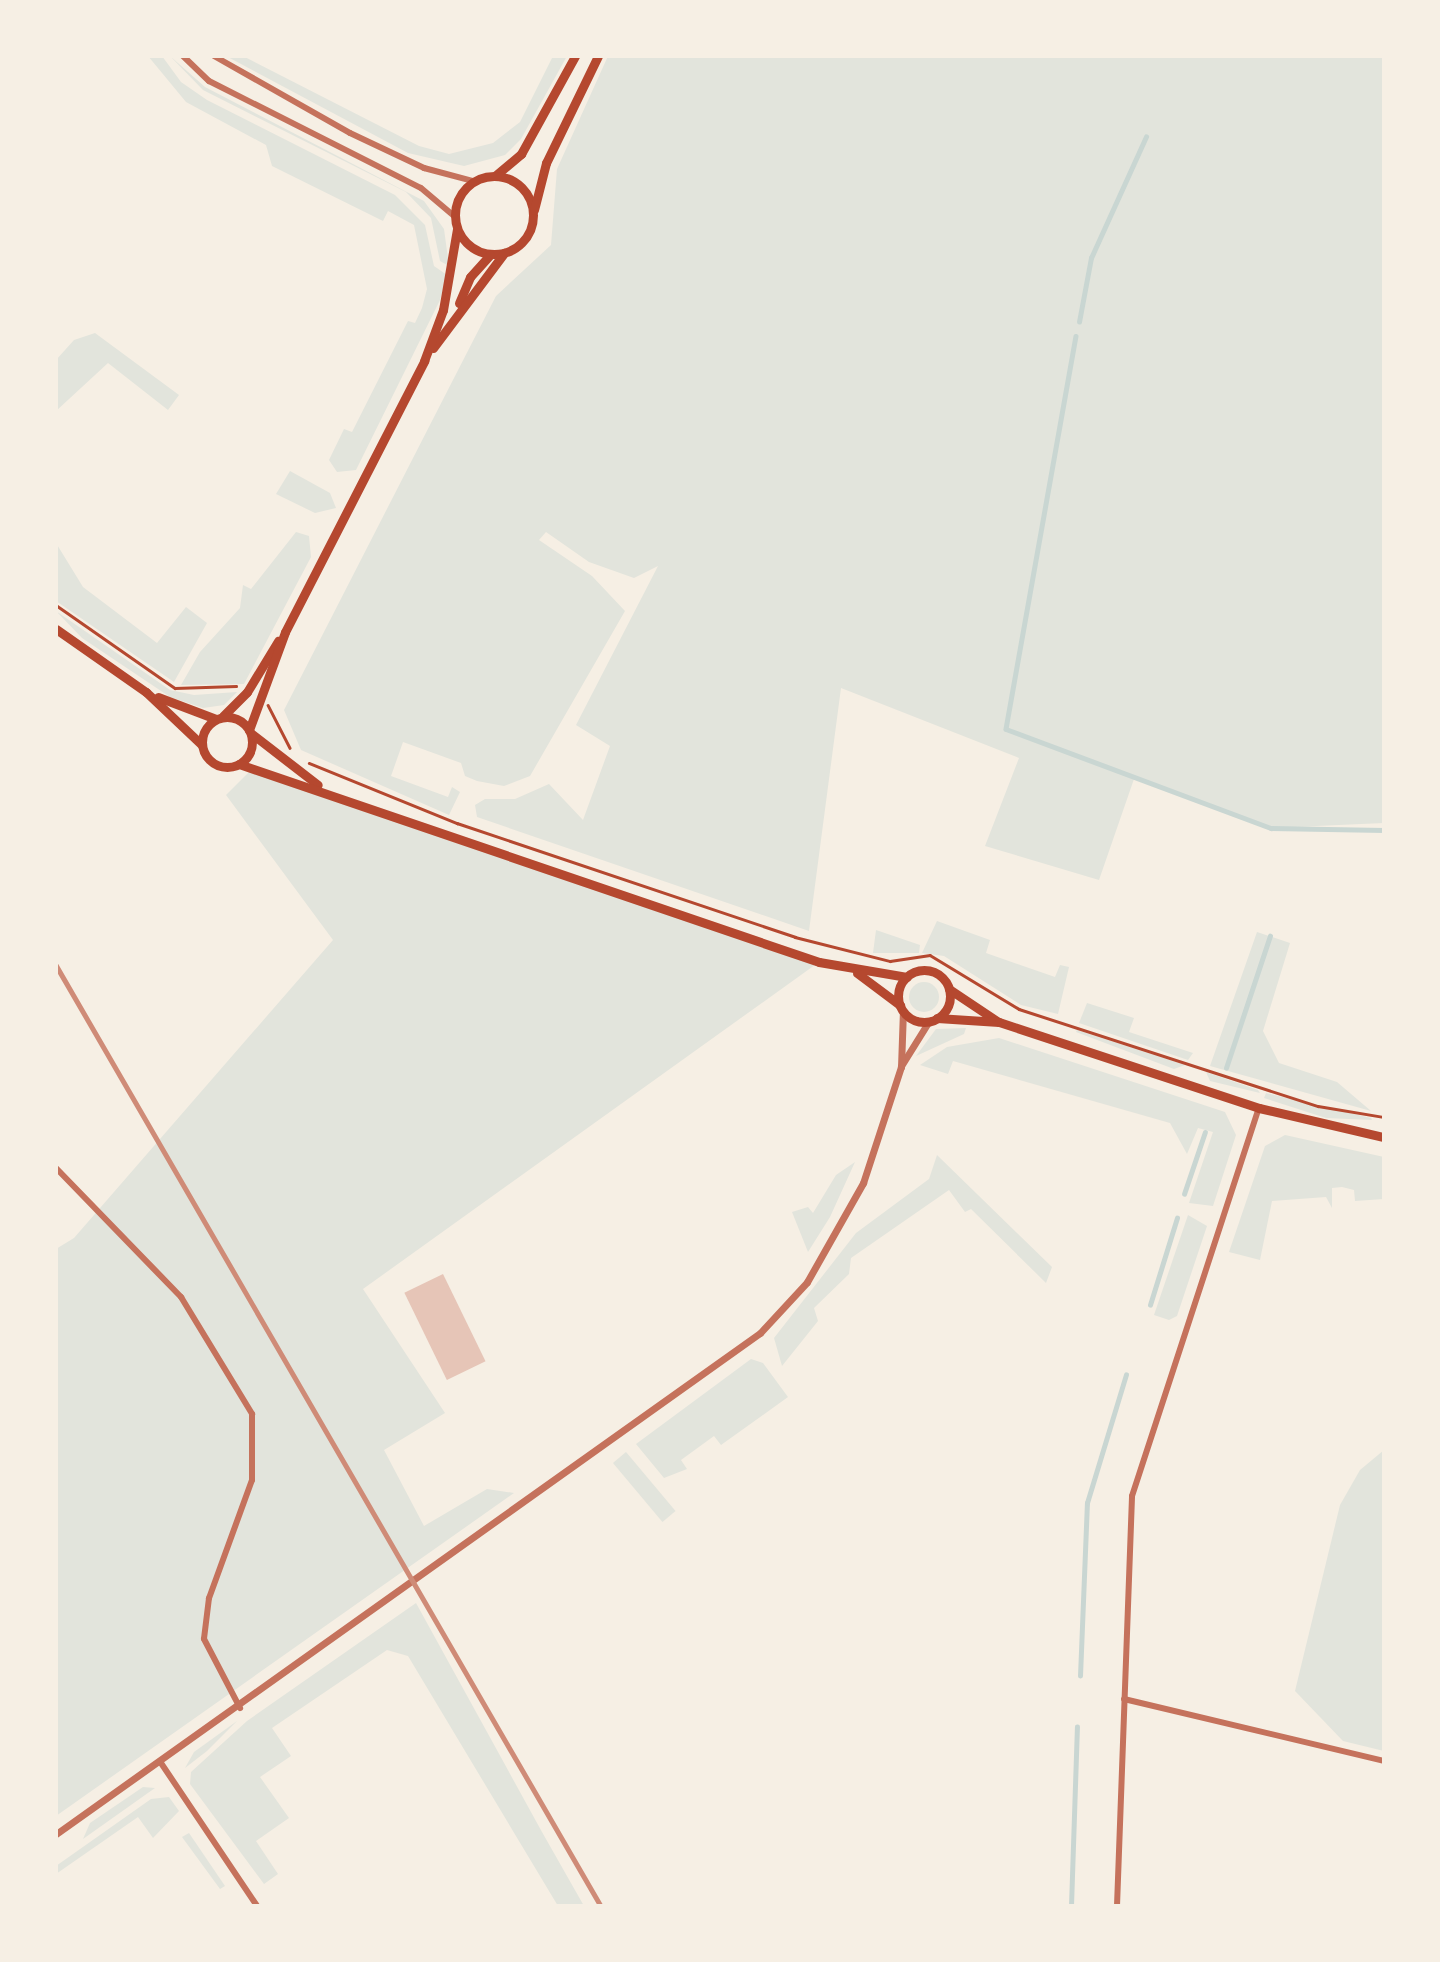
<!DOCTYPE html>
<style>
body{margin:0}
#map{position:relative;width:1440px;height:1962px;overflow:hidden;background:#f6efe4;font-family:"Times New Roman",serif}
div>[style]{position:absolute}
.green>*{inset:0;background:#e2e4dc;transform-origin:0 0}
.round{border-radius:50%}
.stream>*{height:4.5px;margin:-2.25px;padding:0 2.25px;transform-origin:2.25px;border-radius:2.25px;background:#c9d6d2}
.building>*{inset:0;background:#e6c5b7;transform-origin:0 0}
.path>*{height:2.5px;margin:-1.25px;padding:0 1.25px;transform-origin:1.25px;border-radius:1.25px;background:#b5482f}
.minor>*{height:6px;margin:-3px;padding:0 3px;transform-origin:3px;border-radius:3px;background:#c5725c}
.tertiary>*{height:7px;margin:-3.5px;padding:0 3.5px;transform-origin:3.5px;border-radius:3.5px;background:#c5725c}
.secondary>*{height:9px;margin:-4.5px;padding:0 4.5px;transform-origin:4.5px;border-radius:4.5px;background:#b5482f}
.secondary>.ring{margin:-4.5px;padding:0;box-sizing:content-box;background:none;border:9px solid #b5482f;border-radius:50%}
.rail>*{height:4.5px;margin:-2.25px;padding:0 2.25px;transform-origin:2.25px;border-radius:2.25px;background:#cf8b77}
span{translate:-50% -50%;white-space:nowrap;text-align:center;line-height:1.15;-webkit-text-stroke:6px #f6efe4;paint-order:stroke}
.frame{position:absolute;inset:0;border:58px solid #f6efe4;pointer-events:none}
</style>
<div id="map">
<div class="green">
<div style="clip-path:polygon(148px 56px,162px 56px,181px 82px,207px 100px,395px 195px,425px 225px,434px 266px,447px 275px,440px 300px,356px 470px,337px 472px,329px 460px,344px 429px,352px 432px,408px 321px,415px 323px,422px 308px,427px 289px,414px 225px,388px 211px,383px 221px,272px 166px,266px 145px,186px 102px)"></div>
<div style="clip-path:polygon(170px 56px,205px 87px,424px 201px,444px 229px,449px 266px,440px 261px,431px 218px,406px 192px,203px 90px)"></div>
<div style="clip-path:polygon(226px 56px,243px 56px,419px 146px,449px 154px,493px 143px,520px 122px,553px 56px,567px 56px,521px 139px,505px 155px,464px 166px,408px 153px)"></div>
<div style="clip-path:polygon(608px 56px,1384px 56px,1384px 823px,1271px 828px,1134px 779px,1099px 880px,985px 846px,1019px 758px,841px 688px,809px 931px,477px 817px,475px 805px,485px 799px,515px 799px,549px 784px,583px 820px,610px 746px,576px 725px,658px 566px,634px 578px,589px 562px,546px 532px,539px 540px,592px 576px,625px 611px,530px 776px,504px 786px,477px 781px,465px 776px,461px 763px,403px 742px,391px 776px,448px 797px,452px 787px,460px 792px,449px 815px,301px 750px,284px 710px,496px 296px,551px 245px,557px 169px)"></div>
<div style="clip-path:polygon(95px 333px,179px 395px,168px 410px,108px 363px,56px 411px,56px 360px,74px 340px)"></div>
<div style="clip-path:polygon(290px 471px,330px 493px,336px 508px,315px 513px,276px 494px)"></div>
<div style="clip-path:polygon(296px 532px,309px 536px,311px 557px,244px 684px,181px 685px,200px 652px,240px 608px,243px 585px,251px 589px)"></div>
<div style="clip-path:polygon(56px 543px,83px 587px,157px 643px,186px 607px,207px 623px,174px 682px,56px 601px)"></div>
<div style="clip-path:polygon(56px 611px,170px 690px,194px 695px,237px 692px,224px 705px,203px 708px,170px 697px,82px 638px)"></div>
<div style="clip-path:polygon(251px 770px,819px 962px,363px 1289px,445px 1413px,384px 1450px,424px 1526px,487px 1489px,514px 1493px,56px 1816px,56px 1249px,74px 1238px,333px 940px,226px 795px)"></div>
<div style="clip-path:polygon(937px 921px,990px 940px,986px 953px,1055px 977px,1060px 965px,1069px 967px,1058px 1014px,1021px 1005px,944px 956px,922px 953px)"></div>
<div style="clip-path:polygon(876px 930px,920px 945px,919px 953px,873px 953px)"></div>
<div style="clip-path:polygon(1257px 932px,1290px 943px,1263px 1031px,1279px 1063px,1337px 1082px,1371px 1111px,1210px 1066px)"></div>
<div class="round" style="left:909px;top:982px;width:30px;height:30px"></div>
<div style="clip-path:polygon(1087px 1003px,1134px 1018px,1129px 1032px,1193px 1053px,1188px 1060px,1079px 1023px)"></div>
<div style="clip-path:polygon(966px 1028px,964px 1034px,916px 1056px,936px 1029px)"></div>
<div style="clip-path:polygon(1076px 1032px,1077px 1030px,1185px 1065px,1174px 1069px)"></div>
<div style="clip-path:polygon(999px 1038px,1225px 1112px,1236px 1135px,1213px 1206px,1189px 1203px,1213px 1132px,1198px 1128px,1187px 1154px,1170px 1123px,953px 1061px,948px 1074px,920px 1065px,947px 1047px)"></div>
<div style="clip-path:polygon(1206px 1072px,1258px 1090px,1260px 1093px,1210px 1081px)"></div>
<div style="clip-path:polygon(1266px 1093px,1371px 1118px,1372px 1120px,1326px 1118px,1264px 1098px)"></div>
<div style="clip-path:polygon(1285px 1135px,1384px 1157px,1384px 1199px,1355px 1201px,1354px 1190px,1342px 1187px,1332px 1188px,1332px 1208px,1326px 1197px,1272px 1201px,1260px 1260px,1229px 1252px,1265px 1146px)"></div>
<div style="clip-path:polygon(937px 1155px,1052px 1267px,1046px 1283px,971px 1209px,965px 1212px,949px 1190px,851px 1258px,849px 1274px,814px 1308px,818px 1321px,782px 1366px,774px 1338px,856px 1233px,929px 1179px)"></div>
<div style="clip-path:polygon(855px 1162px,830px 1217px,808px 1252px,792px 1212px,808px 1207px,813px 1213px,836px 1175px)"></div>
<div style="clip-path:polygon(1188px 1215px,1207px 1226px,1177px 1316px,1169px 1320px,1154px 1315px)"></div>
<div style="clip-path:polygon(751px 1359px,763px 1363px,788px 1397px,721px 1445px,714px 1436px,681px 1460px,687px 1469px,664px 1478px,636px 1444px)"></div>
<div style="clip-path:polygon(1384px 1450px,1384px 1751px,1343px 1741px,1295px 1691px,1340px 1505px,1360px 1470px)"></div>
<div style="left:626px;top:1452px;width:77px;height:17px;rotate:50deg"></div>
<div style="clip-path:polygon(416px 1603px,542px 1832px,584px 1906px,558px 1906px,408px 1656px,387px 1650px,272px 1728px,291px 1756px,260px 1777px,289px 1818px,256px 1841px,278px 1874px,264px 1884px,190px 1784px,191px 1772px,247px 1721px)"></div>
<div style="clip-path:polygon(237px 1721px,207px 1751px,185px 1768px,194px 1752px)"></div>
<div style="clip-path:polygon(143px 1787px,155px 1788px,83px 1839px,90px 1823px)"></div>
<div style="clip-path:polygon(169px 1797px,179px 1811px,153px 1838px,138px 1817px,56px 1874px,56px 1866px,151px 1799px)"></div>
<div style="clip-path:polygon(189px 1833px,225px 1886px,220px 1889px,182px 1837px)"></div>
</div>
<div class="stream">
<div style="left:1079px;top:322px;width:65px;rotate:-79.4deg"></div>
<div style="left:1091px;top:258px;width:133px;rotate:-65.6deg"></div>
<div style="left:1076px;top:336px;width:399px;rotate:100.1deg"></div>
<div style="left:1006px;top:729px;width:283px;rotate:20.5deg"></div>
<div style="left:1271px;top:828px;width:113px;rotate:1deg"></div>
<div style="left:1226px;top:1068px;width:139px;rotate:-71.6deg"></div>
<div style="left:1184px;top:1194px;width:65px;rotate:-71.3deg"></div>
<div style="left:1150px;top:1305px;width:91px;rotate:-72.8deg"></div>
<div style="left:1080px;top:1676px;width:173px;rotate:-87.7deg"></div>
<div style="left:1087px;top:1503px;width:134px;rotate:-73.1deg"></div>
<div style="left:1071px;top:1906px;width:179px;rotate:-88.1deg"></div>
</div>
<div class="building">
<div style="left:443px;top:1274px;width:97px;height:43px;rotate:64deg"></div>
</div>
<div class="path">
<div style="left:56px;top:605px;width:145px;rotate:34.9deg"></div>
<div style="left:175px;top:688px;width:61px;rotate:-1.9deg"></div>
<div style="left:268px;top:705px;width:48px;rotate:62.9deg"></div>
<div style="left:309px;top:763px;width:160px;rotate:22.1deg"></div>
<div style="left:457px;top:823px;width:357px;rotate:18.6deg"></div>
<div style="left:795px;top:937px;width:98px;rotate:14.2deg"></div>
<div style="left:890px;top:961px;width:40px;rotate:-8.5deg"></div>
<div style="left:930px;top:955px;width:104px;rotate:31.2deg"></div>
<div style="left:1019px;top:1009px;width:314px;rotate:18deg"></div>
<div style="left:1318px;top:1106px;width:67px;rotate:9.5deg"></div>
</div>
<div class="minor">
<div style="left:183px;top:56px;width:36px;rotate:44deg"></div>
<div style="left:209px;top:81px;width:237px;rotate:26.8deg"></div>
<div style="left:421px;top:188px;width:43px;rotate:40.3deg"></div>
<div style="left:214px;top:56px;width:156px;rotate:29.5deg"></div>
<div style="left:350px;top:133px;width:82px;rotate:25.3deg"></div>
<div style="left:424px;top:168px;width:51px;rotate:14.9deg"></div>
<div style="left:56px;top:1168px;width:180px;rotate:45.9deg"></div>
<div style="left:181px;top:1297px;width:137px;rotate:58.7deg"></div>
<div style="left:252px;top:1414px;width:66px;rotate:90deg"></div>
<div style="left:252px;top:1480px;width:126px;rotate:110deg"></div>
<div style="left:209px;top:1598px;width:41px;rotate:97deg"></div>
<div style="left:204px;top:1639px;width:78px;rotate:62.4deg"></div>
<div style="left:1124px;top:1699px;width:267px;rotate:13.4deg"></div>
<div style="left:161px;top:1763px;width:172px;rotate:56.1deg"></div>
<div style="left:1117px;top:1906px;width:410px;rotate:-87.9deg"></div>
<div style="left:1132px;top:1496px;width:408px;rotate:-71.9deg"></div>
</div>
<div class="tertiary">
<div style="left:901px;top:1066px;width:53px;rotate:-58.1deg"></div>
<div style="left:56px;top:1834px;width:864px;rotate:-35.44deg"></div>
<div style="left:760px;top:1333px;width:69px;rotate:-47.3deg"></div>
<div style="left:807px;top:1282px;width:114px;rotate:-60.5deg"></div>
<div style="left:863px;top:1183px;width:122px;rotate:-71.9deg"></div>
<div style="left:901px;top:1067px;width:56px;rotate:-88deg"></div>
</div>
<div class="secondary">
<div style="left:496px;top:175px;width:33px;rotate:-40deg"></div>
<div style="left:521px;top:154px;width:112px;rotate:-61.1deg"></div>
<div class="ring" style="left:455px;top:176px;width:69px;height:69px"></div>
<div style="left:534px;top:210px;width:49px;rotate:-75.7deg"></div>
<div style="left:546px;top:163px;width:119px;rotate:-64.1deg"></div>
<div style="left:459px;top:303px;width:28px;rotate:-67deg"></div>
<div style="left:470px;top:277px;width:30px;rotate:-48deg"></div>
<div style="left:433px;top:348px;width:119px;rotate:-53.2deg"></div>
<div style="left:56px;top:629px;width:110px;rotate:35deg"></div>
<div style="left:146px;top:692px;width:77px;rotate:43.4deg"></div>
<div style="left:158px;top:697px;width:62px;rotate:20.8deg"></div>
<div style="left:223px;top:716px;width:34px;rotate:-45deg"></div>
<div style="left:247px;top:692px;width:60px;rotate:-58.7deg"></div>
<div class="ring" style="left:202px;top:717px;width:41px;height:41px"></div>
<div style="left:249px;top:730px;width:104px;rotate:-69.8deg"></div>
<div style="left:285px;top:632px;width:305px;rotate:-62.8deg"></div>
<div style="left:424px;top:361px;width:54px;rotate:-69.6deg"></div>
<div style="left:443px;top:310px;width:82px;rotate:-80.2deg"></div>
<div style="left:252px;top:734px;width:83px;rotate:37.7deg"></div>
<div style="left:239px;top:764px;width:613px;rotate:18.85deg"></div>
<div style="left:819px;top:962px;width:89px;rotate:9.7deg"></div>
<div class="ring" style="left:898px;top:970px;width:43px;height:43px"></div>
<div style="left:857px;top:973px;width:54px;rotate:36.7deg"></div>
<div style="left:949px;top:989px;width:58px;rotate:33.7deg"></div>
<div style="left:937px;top:1018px;width:62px;rotate:3.7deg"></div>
<div style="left:999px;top:1022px;width:274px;rotate:18.3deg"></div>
<div style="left:1259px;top:1108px;width:128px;rotate:13.1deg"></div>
</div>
<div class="rail">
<div style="left:56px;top:965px;width:1087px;rotate:59.92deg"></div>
</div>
<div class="frame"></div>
</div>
